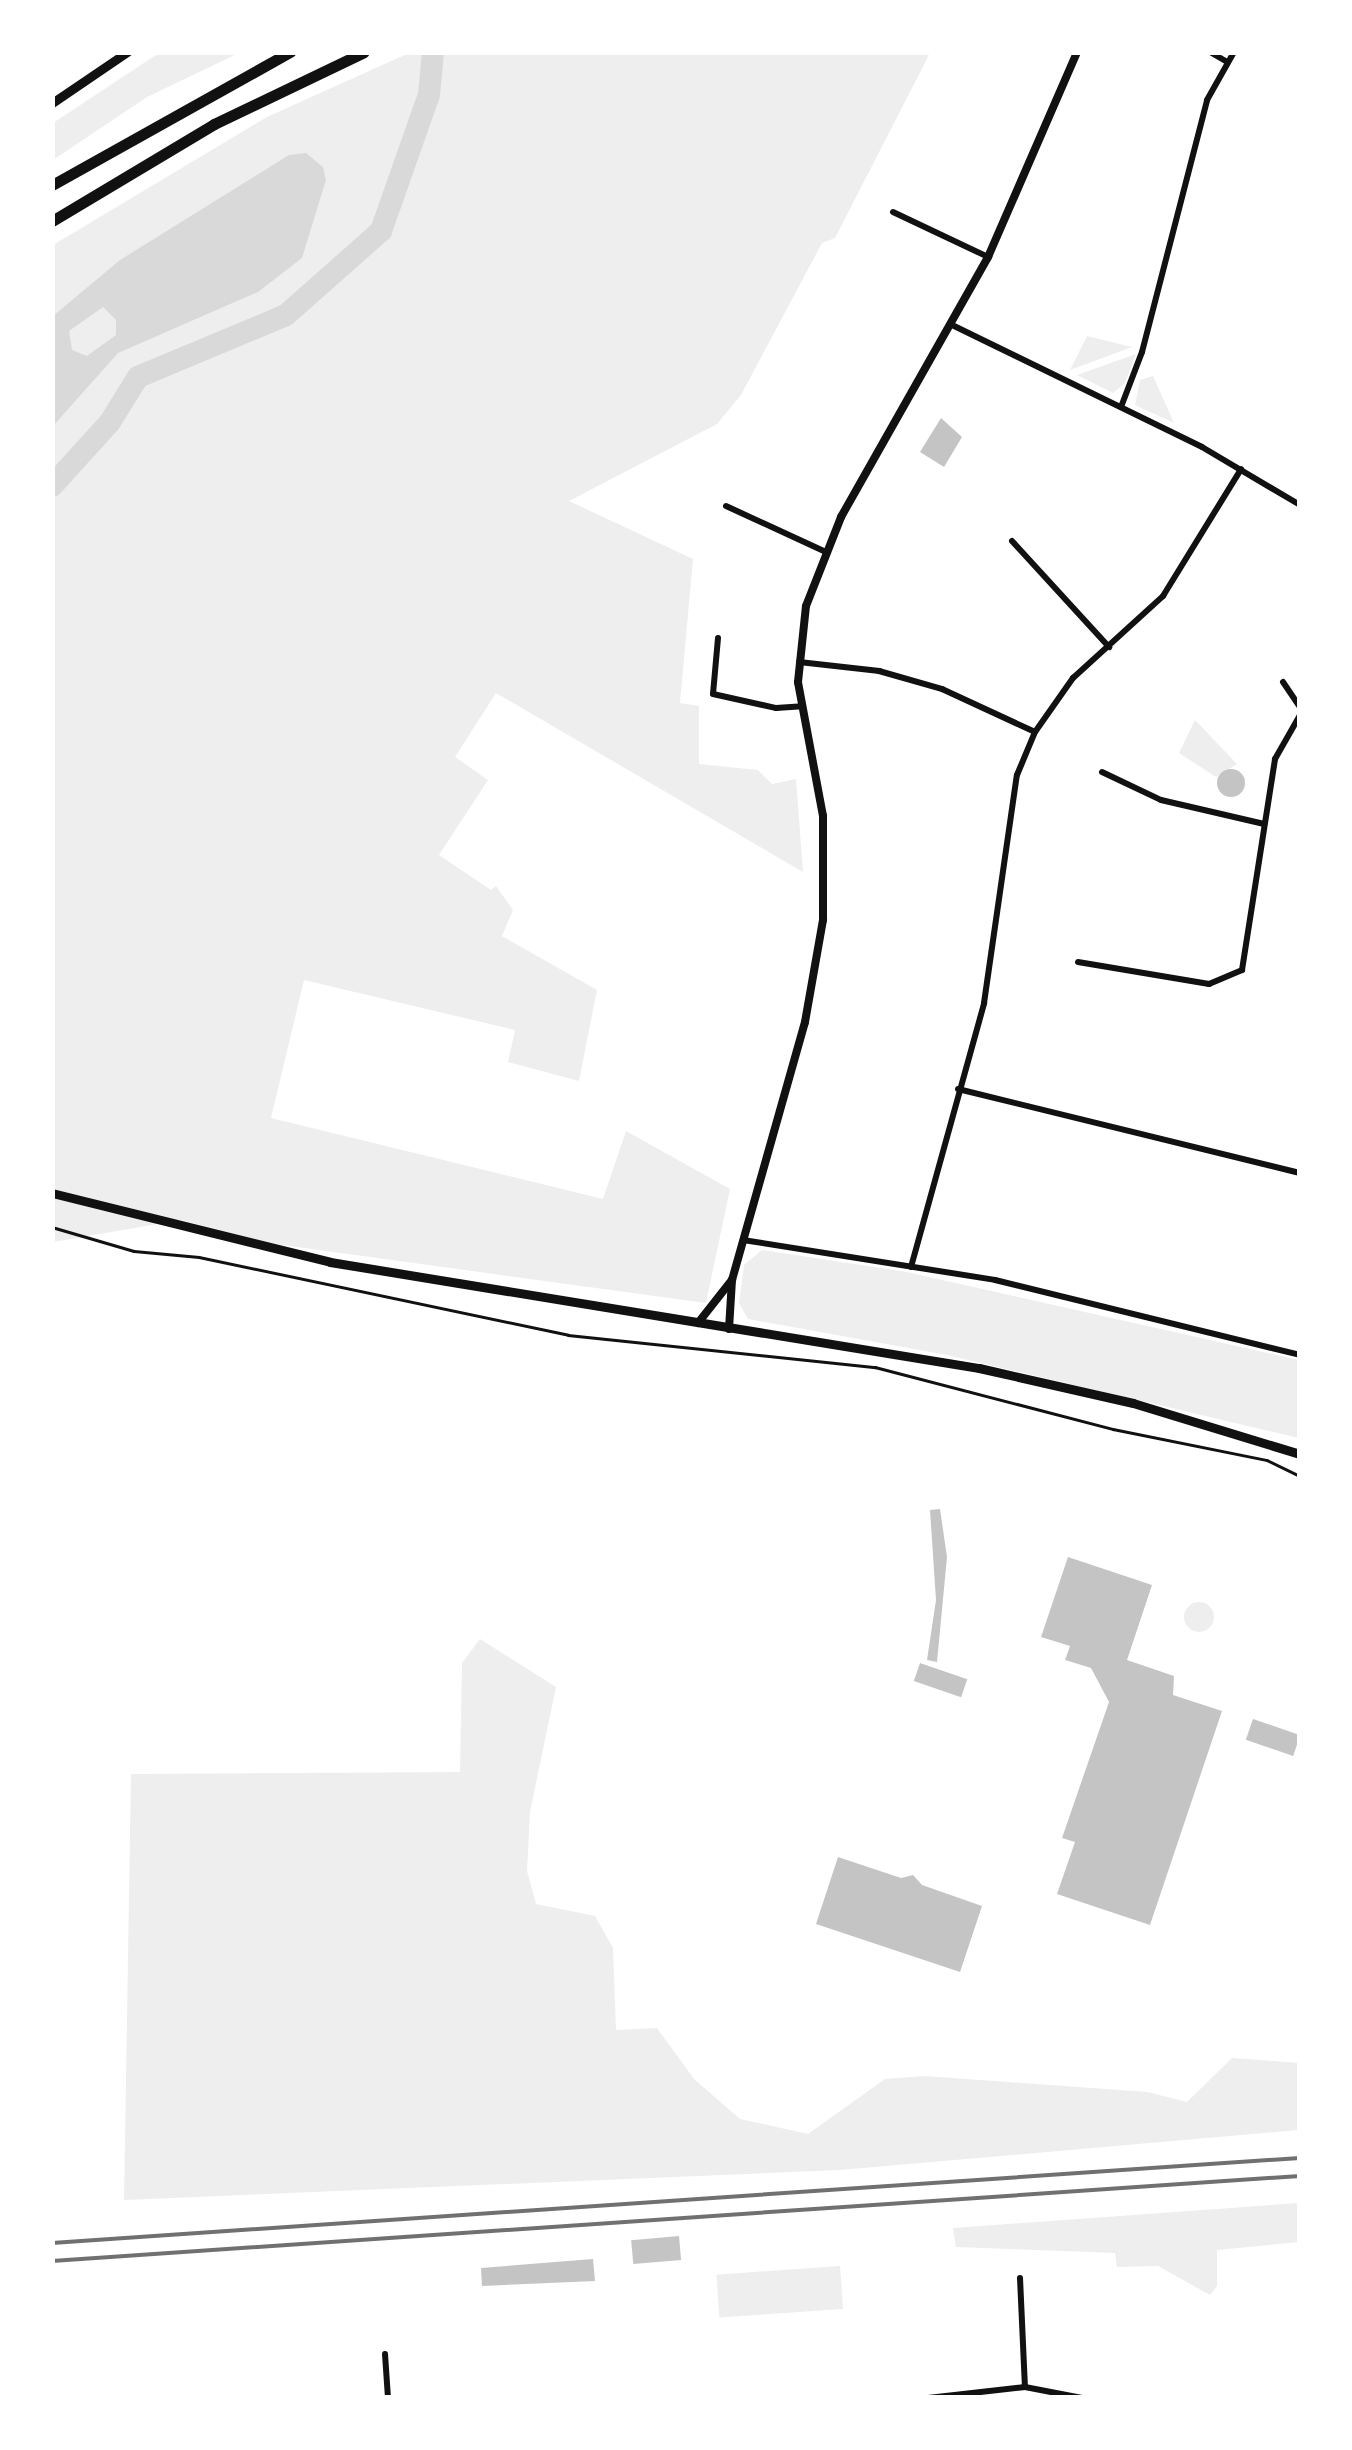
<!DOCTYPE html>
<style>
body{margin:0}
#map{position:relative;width:1352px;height:2450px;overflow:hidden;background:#fff;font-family:Mulish,sans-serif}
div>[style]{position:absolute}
.green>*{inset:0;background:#eee;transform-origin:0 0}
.round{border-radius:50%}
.water>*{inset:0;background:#d9d9d9}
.river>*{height:22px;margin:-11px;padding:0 11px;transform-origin:11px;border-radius:11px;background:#d9d9d9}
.building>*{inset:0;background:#c4c4c4;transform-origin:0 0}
.path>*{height:2.5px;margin:-1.25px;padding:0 1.25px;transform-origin:1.25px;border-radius:1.25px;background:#111}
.minor>*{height:6px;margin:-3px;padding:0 3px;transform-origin:3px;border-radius:3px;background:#111}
.tertiary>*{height:8px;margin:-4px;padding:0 4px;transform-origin:4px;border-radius:4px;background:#111}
.secondary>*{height:9px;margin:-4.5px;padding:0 4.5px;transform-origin:4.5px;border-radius:4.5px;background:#111}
.primary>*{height:9px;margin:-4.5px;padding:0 4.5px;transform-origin:4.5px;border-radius:4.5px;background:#111}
.motorway>*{height:11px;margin:-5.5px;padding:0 5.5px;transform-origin:5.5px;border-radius:5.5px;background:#111}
.rail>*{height:4px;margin:-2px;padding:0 2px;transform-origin:2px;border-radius:2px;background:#707070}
span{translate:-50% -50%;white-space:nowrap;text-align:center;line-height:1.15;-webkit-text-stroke:9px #fff;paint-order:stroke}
.frame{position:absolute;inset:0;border:55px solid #fff;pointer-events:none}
</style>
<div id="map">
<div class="green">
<div style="clip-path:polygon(159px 53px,239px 53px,147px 97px,53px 160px,53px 123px)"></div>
<div style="clip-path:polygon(409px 53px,930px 53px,835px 238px,822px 243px,741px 395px,717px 424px,569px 501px,693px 559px,680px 703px,699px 706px,699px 764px,758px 770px,772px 784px,796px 779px,803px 872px,496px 693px,455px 757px,488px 780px,439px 855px,491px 890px,496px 886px,513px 910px,502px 936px,597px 990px,579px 1081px,508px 1062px,515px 1030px,304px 980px,271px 1118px,603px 1199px,626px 1131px,730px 1189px,706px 1303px,275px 1244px,181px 1220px,53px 1242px,53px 245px,267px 117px)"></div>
<div style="clip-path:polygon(1087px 336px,1132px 347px,1070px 370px)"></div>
<div style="clip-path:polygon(1136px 354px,1125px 383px,1113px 393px,1077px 375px)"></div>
<div style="clip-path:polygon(1153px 376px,1174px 423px,1135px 405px,1140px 380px)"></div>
<div style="clip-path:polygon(1195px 720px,1237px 764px,1216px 777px,1179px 753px)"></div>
<div style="clip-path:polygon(762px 1250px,907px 1272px,1299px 1360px,1299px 1438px,947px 1355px,748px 1319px,739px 1303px,744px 1265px)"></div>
<div class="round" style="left:1184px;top:1602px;width:30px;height:30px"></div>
<div style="clip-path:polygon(480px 1639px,556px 1687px,530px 1812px,527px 1871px,536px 1904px,595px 1916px,613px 1948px,616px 2030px,657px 2028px,694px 2079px,740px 2119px,808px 2134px,885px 2079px,925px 2076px,1147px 2092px,1187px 2102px,1232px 2058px,1299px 2063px,1299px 2130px,840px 2170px,124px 2200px,131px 1774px,460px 1772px,462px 1663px)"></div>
<div style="clip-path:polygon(1299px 2203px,1299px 2242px,1217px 2250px,1217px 2286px,1210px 2295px,1158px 2266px,1117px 2267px,1115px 2253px,956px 2247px,953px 2228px)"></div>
<div style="left:840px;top:2266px;width:43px;height:124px;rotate:86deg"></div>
</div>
<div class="water">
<div style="clip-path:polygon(evenodd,306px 153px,323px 167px,326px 180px,302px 258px,258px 292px,118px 353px,53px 426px,53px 316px,120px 260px,289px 155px,306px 153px,103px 307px,116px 320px,116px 335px,87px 356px,72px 350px,69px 331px,103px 307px)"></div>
</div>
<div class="river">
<div style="left:52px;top:486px;width:86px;rotate:-47.8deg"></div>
<div style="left:110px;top:422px;width:53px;rotate:-58.1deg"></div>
<div style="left:138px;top:377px;width:160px;rotate:-22.7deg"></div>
<div style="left:286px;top:315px;width:127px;rotate:-41.5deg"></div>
<div style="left:381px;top:231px;width:144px;rotate:-70.6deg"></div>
<div style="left:429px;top:95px;width:43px;rotate:-84.7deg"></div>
</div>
<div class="building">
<div style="clip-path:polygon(941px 418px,962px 437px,944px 467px,920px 452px)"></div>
<div class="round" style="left:1217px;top:769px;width:28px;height:28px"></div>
<div style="clip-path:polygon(940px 1509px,947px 1557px,937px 1662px,927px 1660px,936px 1600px,930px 1510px)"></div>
<div style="clip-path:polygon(1068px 1557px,1152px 1585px,1127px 1660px,1174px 1676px,1173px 1695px,1222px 1711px,1150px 1925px,1057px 1894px,1075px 1842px,1062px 1838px,1109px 1702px,1091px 1668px,1065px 1660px,1070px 1646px,1041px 1637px)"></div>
<div style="left:920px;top:1663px;width:50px;height:19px;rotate:19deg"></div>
<div style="left:1253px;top:1719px;width:50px;height:22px;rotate:19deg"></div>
<div style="clip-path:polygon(838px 1857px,901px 1878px,913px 1875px,922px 1885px,982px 1906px,960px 1972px,816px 1924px)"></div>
<div style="left:679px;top:2236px;width:24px;height:48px;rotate:85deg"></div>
<div style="clip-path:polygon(593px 2259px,595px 2281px,482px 2286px,481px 2268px)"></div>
</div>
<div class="path">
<div style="left:52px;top:1227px;width:85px;rotate:16.3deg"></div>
<div style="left:134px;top:1251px;width:65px;rotate:5.3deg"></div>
<div style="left:199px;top:1257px;width:377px;rotate:11.9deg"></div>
<div style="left:568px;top:1335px;width:309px;rotate:6deg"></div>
<div style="left:875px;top:1367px;width:246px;rotate:14.6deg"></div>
<div style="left:1113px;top:1429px;width:157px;rotate:11.4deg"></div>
<div style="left:1267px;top:1460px;width:37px;rotate:26deg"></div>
</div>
<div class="minor">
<div style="left:1210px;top:52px;width:20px;rotate:30deg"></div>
<div style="left:893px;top:212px;width:105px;rotate:25.3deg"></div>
<div style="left:950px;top:324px;width:280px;rotate:26deg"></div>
<div style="left:1202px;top:447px;width:114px;rotate:30.6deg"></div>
<div style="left:1121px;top:407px;width:59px;rotate:-69.1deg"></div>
<div style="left:1142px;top:352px;width:260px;rotate:-75.5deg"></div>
<div style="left:1207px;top:100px;width:55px;rotate:-60.6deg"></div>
<div style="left:726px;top:506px;width:110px;rotate:24.7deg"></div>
<div style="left:1012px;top:541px;width:144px;rotate:47.5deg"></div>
<div style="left:718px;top:638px;width:56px;rotate:95.1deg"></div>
<div style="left:713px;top:694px;width:65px;rotate:12.5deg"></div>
<div style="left:776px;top:708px;width:26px;rotate:-4deg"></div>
<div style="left:799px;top:662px;width:81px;rotate:6.4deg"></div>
<div style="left:879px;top:671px;width:66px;rotate:15.9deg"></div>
<div style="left:942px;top:689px;width:102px;rotate:24.8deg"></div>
<div style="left:1283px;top:682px;width:30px;rotate:56deg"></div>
<div style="left:1102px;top:772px;width:65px;rotate:25.4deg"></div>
<div style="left:1161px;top:800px;width:106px;rotate:13.1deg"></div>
<div style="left:1078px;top:962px;width:133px;rotate:9.5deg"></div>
<div style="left:1209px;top:984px;width:36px;rotate:-23deg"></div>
<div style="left:1242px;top:970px;width:214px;rotate:-81.1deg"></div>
<div style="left:1275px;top:759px;width:51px;rotate:-60.4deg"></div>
<div style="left:958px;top:1089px;width:352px;rotate:13.8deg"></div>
<div style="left:743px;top:1240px;width:255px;rotate:9deg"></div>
<div style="left:995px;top:1280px;width:314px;rotate:13.8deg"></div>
<div style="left:911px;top:1267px;width:274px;rotate:-74.5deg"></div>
<div style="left:984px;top:1003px;width:230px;rotate:-81.8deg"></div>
<div style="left:1017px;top:775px;width:47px;rotate:-67.3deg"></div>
<div style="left:1035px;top:732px;width:66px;rotate:-54.9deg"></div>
<div style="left:1073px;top:678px;width:122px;rotate:-42.3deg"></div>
<div style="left:1163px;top:596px;width:149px;rotate:-58.4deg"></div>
<div style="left:1020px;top:2278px;width:109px;rotate:87.4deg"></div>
<div style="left:385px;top:2354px;width:44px;rotate:86.1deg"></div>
<div style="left:928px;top:2398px;width:98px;rotate:-6.5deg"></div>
<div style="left:1025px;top:2387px;width:58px;rotate:10.9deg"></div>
</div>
<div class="tertiary">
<div style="left:698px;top:1323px;width:55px;rotate:-51.7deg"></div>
<div style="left:729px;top:1329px;width:49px;rotate:-86.5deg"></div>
<div style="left:732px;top:1280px;width:268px;rotate:-74.2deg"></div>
<div style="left:805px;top:1022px;width:104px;rotate:-80deg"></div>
<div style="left:823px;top:920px;width:104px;rotate:-90deg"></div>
<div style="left:823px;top:816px;width:136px;rotate:-100.6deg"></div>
<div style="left:798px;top:682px;width:76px;rotate:-84deg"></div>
<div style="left:806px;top:606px;width:96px;rotate:-68.5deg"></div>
<div style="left:841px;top:517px;width:299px;rotate:-60.5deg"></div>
<div style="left:988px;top:257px;width:223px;rotate:-66.5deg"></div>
</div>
<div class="secondary">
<div style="left:52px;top:103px;width:91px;rotate:-34.2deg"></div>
</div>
<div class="primary">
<div style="left:52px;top:1193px;width:286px;rotate:13.9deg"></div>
<div style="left:330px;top:1262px;width:658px;rotate:9.28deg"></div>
<div style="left:979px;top:1368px;width:158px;rotate:12.8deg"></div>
<div style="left:1133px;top:1403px;width:175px;rotate:17deg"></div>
</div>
<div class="motorway">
<div style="left:52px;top:185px;width:273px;rotate:-29.2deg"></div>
<div style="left:52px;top:221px;width:189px;rotate:-30.9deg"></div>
<div style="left:214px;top:124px;width:166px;rotate:-25.6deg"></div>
</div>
<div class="rail">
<div style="left:52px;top:2243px;width:1251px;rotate:-3.9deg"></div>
<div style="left:52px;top:2261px;width:1251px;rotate:-3.9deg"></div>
</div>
<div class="frame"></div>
</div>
